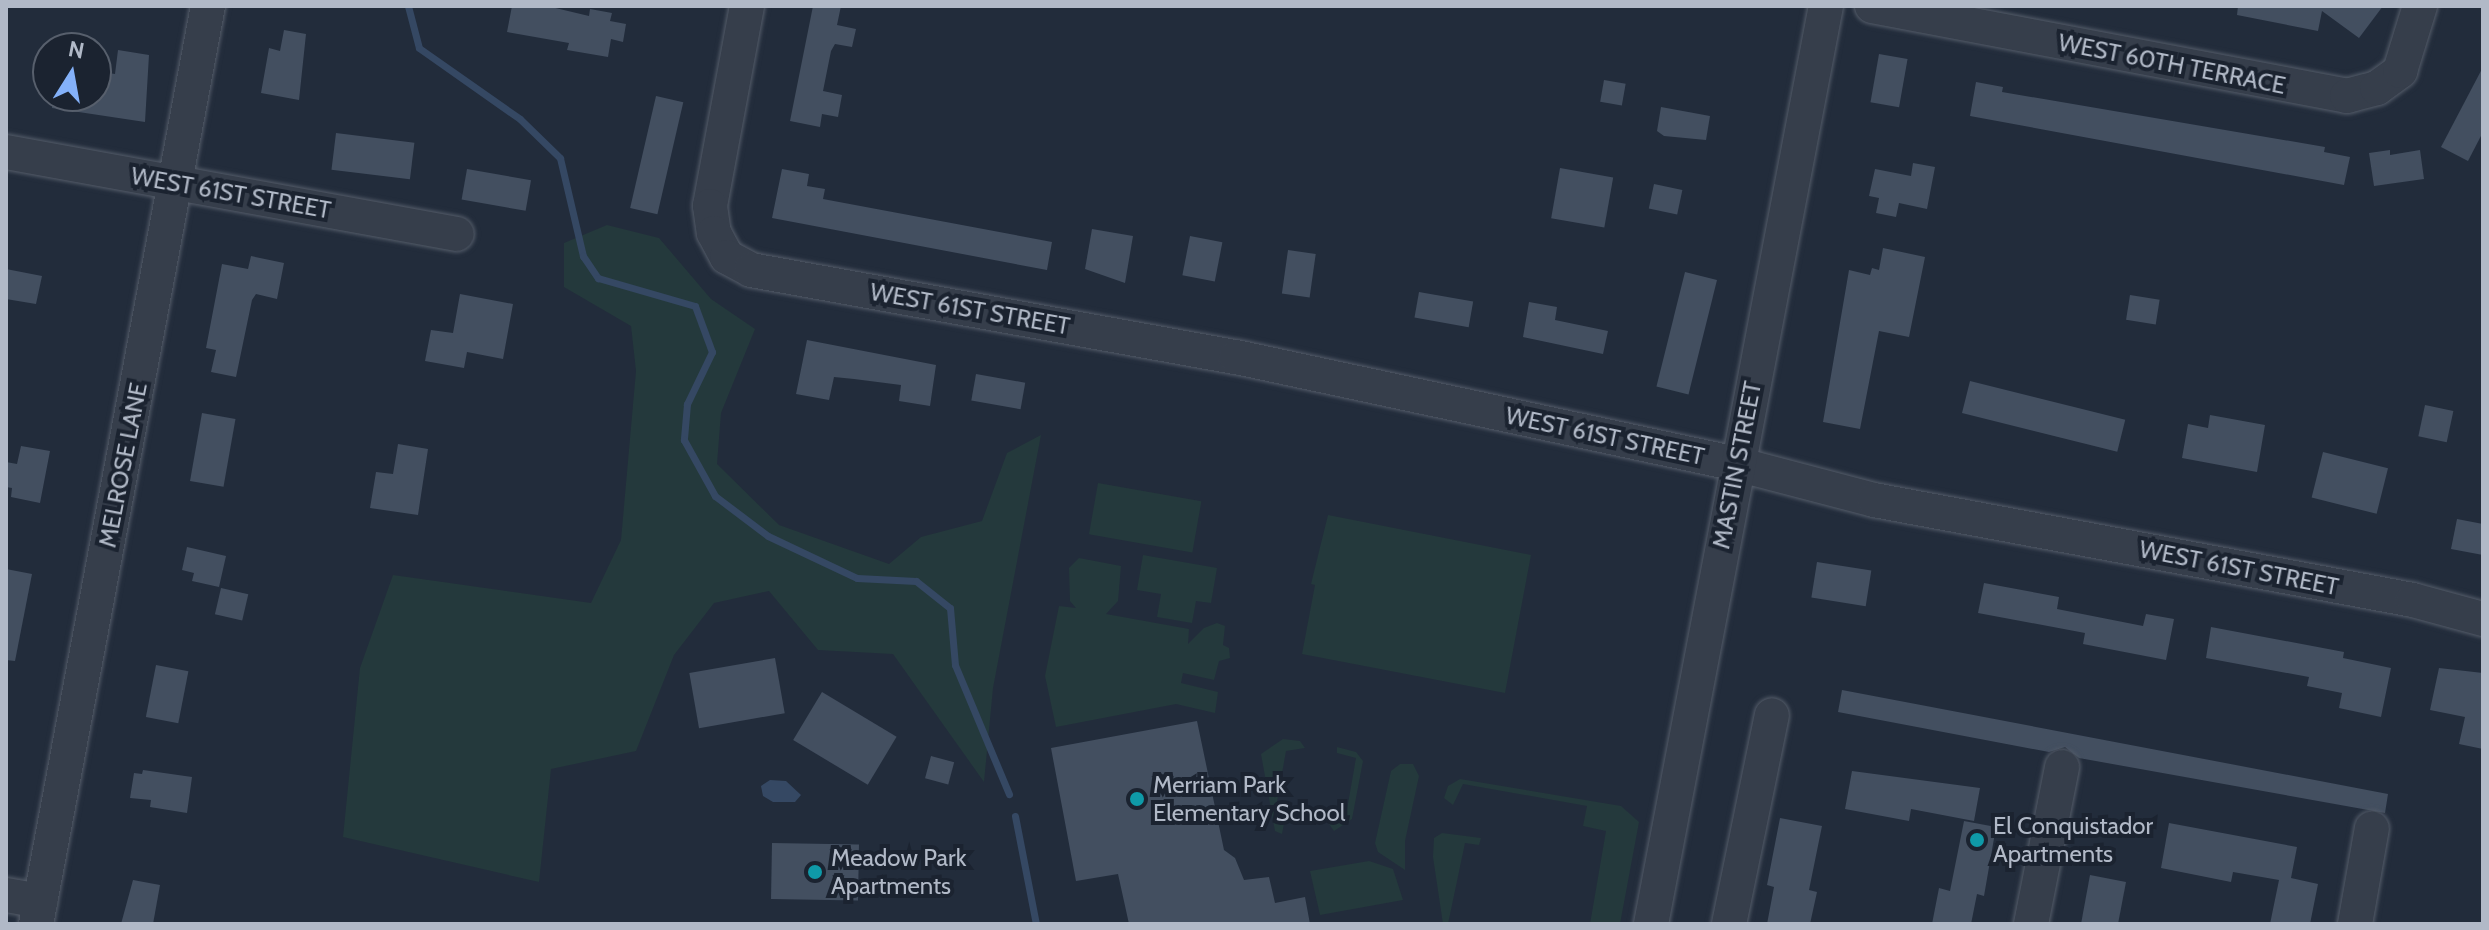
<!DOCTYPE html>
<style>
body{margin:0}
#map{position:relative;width:2489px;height:930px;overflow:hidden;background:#222c3b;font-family:Cabin,sans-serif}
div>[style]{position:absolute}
.green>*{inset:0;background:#24393c;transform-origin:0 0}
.water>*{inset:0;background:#354863}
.stream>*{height:7px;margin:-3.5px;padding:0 3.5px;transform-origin:3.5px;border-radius:3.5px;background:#354863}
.building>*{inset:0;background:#434f60;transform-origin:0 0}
.roads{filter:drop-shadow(0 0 2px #545c69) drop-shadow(0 0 2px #545c69)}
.minor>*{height:34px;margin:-17px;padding:0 17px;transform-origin:17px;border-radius:17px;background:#363e4b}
.dots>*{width:22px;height:22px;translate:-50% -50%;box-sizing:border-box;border:4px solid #1b2330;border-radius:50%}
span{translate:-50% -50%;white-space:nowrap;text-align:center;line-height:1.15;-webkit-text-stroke:8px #1b2330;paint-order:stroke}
.street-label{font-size:24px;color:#b1b9c7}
.poi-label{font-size:24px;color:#b1b9c7}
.left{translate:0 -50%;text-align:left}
.frame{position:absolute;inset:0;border:8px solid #b1b9c7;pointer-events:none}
.north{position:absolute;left:32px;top:32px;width:80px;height:80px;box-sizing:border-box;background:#1b2330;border:2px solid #575f6c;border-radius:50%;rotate:11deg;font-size:22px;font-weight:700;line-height:32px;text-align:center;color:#b1b9c7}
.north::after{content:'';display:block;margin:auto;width:28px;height:36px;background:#84b1f9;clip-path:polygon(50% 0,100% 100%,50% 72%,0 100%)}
</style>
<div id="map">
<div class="green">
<div style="clip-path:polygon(607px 225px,659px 238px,711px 299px,755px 329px,721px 413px,717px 464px,779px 525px,889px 564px,921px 537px,982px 521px,1007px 453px,1041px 435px,993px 688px,984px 782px,893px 654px,818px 650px,769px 591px,714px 603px,674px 655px,636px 751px,551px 769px,539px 882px,343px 837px,360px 668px,393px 575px,591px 603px,621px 540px,636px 371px,631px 326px,564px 287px,564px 243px)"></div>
<div style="left:1098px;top:483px;width:105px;height:52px;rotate:10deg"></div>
<div style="clip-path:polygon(1328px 515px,1531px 555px,1505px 693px,1302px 654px,1315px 585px,1311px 584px)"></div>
<div style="clip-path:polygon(1143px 555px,1217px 568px,1211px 603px,1196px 601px,1192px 623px,1157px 617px,1161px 594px,1137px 590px)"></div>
<div style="clip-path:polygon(1079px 558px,1121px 566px,1118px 601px,1106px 614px,1189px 629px,1188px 644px,1204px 628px,1217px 623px,1225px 626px,1223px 645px,1229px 648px,1230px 658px,1219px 661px,1214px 680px,1183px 673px,1181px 683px,1218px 692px,1215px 713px,1176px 704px,1056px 727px,1045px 676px,1059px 606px,1076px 608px,1070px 601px,1069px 568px)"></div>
<div style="clip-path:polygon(1283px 739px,1300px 741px,1305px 748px,1286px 751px,1275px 813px,1285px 818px,1282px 834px,1275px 831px,1261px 754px)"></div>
<div style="clip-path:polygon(1337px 747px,1356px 752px,1363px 761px,1352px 819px,1334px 831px,1324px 817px,1346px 815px,1356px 758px,1337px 753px)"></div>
<div style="clip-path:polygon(1400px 764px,1413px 764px,1419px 776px,1405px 841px,1405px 870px,1378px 852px,1375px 843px,1391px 771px)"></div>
<div style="clip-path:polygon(1460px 779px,1621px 806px,1639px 822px,1620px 924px,1590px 924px,1606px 831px,1583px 826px,1587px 806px,1463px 784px,1453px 805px,1444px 798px,1448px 786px)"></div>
<div style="clip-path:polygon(1442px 833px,1481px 838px,1479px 845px,1465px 843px,1448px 924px,1443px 924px,1433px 857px,1434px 838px)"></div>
<div style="clip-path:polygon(1369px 861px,1393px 869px,1403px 900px,1320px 915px,1310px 871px)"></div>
</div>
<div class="water">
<div style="clip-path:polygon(770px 780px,786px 781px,801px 795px,795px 802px,773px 802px,763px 796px,761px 786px)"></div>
</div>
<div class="stream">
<div style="left:408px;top:6px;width:43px;rotate:75.3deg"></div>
<div style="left:419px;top:48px;width:123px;rotate:35.1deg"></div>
<div style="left:520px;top:119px;width:56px;rotate:44.3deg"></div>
<div style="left:560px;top:158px;width:101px;rotate:76.8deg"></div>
<div style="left:583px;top:256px;width:27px;rotate:56deg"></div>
<div style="left:598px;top:278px;width:101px;rotate:16.1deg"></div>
<div style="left:695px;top:306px;width:49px;rotate:69.7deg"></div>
<div style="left:712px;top:352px;width:58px;rotate:115.7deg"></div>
<div style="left:687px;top:404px;width:36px;rotate:95deg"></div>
<div style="left:684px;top:440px;width:64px;rotate:61deg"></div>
<div style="left:715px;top:496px;width:66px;rotate:37deg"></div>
<div style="left:768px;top:536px;width:98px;rotate:25.3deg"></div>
<div style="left:857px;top:578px;width:59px;rotate:2.9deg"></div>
<div style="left:916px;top:581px;width:43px;rotate:38.5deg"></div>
<div style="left:950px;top:608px;width:57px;rotate:85deg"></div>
<div style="left:955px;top:665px;width:140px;rotate:67.3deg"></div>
<div style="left:1015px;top:816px;width:110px;rotate:79deg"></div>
</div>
<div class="building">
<div style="clip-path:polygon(512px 6px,547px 6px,589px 16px,590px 9px,612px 13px,610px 21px,626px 24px,623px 42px,611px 39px,608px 57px,567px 50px,569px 43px,507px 32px)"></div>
<div style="clip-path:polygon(813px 6px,841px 6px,837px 25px,856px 29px,852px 47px,835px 44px,831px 51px,823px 91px,842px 95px,838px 117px,822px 114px,820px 127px,790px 121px)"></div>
<div style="clip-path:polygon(2238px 6px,2383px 6px,2359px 38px,2322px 11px,2318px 31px,2237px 15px)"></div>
<div style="clip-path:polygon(284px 30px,306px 34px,299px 100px,261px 93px,269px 48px,280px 51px)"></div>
<div style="clip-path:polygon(118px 50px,149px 55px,145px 122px,52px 108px,53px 96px,96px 96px,96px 71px,115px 74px)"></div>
<div style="left:1879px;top:54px;width:29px;height:49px;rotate:10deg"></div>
<div style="clip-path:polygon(2483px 67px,2483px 132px,2468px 161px,2441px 147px)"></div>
<div style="left:1604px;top:80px;width:22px;height:22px;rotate:10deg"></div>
<div style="clip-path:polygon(1976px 82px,2003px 87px,2002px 92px,2325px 147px,2324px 152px,2350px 157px,2344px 185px,1970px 116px)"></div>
<div style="left:656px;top:96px;width:28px;height:115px;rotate:13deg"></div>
<div style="clip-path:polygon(1661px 107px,1710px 116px,1706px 140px,1664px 136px,1657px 131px)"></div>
<div style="left:336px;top:133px;width:79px;height:37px;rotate:7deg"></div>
<div style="clip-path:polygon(2390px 150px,2390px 155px,2420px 150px,2424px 179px,2374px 186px,2369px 153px)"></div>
<div style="clip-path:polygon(1913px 163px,1935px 167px,1927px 209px,1899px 203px,1896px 217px,1876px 213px,1879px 198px,1869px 196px,1875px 169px,1911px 176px)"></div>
<div style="left:1560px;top:168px;width:54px;height:51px;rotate:10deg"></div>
<div style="left:467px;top:169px;width:65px;height:31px;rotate:10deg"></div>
<div style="clip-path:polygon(782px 169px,809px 174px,807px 186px,825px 189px,823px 199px,1052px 242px,1047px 270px,772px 218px)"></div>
<div style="left:1654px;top:184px;width:29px;height:25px;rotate:12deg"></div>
<div style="clip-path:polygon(1092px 229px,1133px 236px,1125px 283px,1085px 269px)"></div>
<div style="left:1190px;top:236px;width:33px;height:40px;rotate:11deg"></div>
<div style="clip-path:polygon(1883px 248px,1925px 257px,1909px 337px,1879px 331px,1860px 429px,1823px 422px,1849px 270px,1870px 275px,1872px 268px,1879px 270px)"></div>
<div style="left:1288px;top:250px;width:28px;height:44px;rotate:8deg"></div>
<div style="clip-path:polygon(251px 256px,284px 263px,277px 299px,256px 294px,252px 300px,236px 377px,211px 372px,216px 350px,206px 348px,222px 264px,248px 269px)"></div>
<div style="clip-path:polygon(6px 269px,42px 276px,36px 304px,6px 299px)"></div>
<div style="left:1685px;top:272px;width:33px;height:118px;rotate:14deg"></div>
<div style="left:1419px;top:292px;width:55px;height:26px;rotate:10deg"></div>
<div style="clip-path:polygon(460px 294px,513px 304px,503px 359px,467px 352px,464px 368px,425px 361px,431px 330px,453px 333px)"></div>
<div style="left:2130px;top:295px;width:30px;height:25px;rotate:9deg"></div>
<div style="clip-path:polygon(1529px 302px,1557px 307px,1555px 320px,1608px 331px,1603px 354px,1523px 337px)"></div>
<div style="clip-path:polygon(807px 340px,936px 365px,930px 406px,899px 401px,901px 385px,854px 379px,834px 377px,829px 400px,796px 394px)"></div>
<div style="left:976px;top:374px;width:50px;height:27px;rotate:10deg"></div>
<div style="left:1970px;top:381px;width:160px;height:33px;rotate:14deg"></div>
<div style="left:2425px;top:405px;width:29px;height:32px;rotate:12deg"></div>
<div style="left:202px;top:413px;width:34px;height:69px;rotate:10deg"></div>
<div style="clip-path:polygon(2210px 415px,2265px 425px,2257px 472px,2182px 458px,2188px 424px,2208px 428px)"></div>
<div style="clip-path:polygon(398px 444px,428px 449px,418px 515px,370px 508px,376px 472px,393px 474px)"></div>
<div style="clip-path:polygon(21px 446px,50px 451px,40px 503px,11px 497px,12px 488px,6px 487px,6px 462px,17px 464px)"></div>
<div style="left:2323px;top:452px;width:67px;height:47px;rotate:14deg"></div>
<div style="clip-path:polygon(2457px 519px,2483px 524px,2483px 555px,2451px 549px)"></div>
<div style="clip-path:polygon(187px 547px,226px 556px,219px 587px,192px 581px,194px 573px,182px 570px)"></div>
<div style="left:1817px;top:562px;width:55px;height:36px;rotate:9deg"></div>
<div style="clip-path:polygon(6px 569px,32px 574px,15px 661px,6px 660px)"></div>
<div style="clip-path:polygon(1984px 583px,2059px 597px,2057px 609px,2143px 626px,2146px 614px,2174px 619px,2166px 660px,2083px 644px,2085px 633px,1978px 613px)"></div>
<div style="left:221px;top:588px;width:28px;height:27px;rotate:13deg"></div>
<div style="clip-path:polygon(2211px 627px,2344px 652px,2343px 658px,2391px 668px,2381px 717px,2339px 708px,2342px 693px,2307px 686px,2309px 677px,2206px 658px)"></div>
<div style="left:775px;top:658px;width:56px;height:87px;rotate:80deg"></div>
<div style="left:156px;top:665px;width:33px;height:53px;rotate:11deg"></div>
<div style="clip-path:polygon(2439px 668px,2483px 673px,2483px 749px,2459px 744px,2465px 717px,2430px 710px)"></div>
<div style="clip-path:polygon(1842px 690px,2388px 794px,2385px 813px,2079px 758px,2065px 747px,2049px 752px,1838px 712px)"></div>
<div style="left:822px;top:692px;width:87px;height:56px;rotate:31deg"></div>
<div style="clip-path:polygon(1197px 721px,1224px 850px,1235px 858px,1244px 880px,1269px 877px,1275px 903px,1305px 897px,1310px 924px,1129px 924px,1118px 874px,1076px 881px,1051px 748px)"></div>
<div style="left:931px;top:756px;width:24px;height:23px;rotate:15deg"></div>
<div style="clip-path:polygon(143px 770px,192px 777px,187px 813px,150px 807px,151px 800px,130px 798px,134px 773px,142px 774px)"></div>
<div style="clip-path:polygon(1852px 771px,1980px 788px,1974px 821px,1911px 809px,1909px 821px,1845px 809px)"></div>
<div style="clip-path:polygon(1780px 818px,1822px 826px,1809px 890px,1817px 892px,1810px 924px,1767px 924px,1774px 887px,1767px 885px)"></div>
<div style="clip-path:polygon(1964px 821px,1996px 827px,1984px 896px,1977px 894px,1971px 924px,1932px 924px,1939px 888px,1950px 891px)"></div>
<div style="clip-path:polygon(2169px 823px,2297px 847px,2291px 878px,2318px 884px,2310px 924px,2270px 924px,2279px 880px,2233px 872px,2231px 882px,2161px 868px)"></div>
<div style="left:772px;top:843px;width:87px;height:56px;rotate:1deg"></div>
<div style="clip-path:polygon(2090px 875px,2126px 882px,2118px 924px,2081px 924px)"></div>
<div style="clip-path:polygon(133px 880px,160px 885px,153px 924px,121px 924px)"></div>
</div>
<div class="roads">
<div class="minor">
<div style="left:747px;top:6px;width:203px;rotate:100.5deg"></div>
<div style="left:710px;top:206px;width:27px;rotate:82deg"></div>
<div style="left:714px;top:233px;width:27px;rotate:62deg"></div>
<div style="left:727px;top:257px;width:27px;rotate:28deg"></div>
<div style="left:751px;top:270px;width:493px;rotate:10.2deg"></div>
<div style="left:1236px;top:357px;width:512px;rotate:12.06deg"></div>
<div style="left:1737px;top:464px;width:142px;rotate:14.7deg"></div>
<div style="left:1874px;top:500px;width:548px;rotate:10.51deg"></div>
<div style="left:2413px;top:600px;width:73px;rotate:15.2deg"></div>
<div style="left:1872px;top:6px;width:483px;rotate:10.7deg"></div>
<div style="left:2347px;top:96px;width:31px;rotate:-15deg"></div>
<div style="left:2377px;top:88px;width:29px;rotate:-36deg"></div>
<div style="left:2400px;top:71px;width:68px;rotate:-72.9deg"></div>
<div style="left:6px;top:152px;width:458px;rotate:10.3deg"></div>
<div style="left:6px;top:895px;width:35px;rotate:10deg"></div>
<div style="left:36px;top:924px;width:934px;rotate:-79.39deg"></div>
<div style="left:1651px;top:924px;width:935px;rotate:-79.21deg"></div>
<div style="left:1729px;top:924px;width:213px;rotate:-78.4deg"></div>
<div style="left:2031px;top:924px;width:160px;rotate:-78.8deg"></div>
<div style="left:2355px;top:924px;width:97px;rotate:-80deg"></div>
</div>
</div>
<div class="dots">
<div style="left:1137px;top:799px;background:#0f9aa8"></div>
<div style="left:1977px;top:840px;background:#0f9aa8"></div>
<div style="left:815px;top:872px;background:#0f9aa8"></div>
</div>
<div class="street-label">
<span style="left:2172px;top:64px;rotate:11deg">WEST 60TH TERRACE</span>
<span style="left:231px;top:193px;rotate:10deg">WEST 61ST STREET</span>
<span style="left:970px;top:309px;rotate:10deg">WEST 61ST STREET</span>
<span style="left:1605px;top:436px;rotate:12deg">WEST 61ST STREET</span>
<span style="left:123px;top:465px;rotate:-79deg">MELROSE LANE</span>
<span style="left:1737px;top:465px;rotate:-79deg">MASTIN STREET</span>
<span style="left:2239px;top:568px;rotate:11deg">WEST 61ST STREET</span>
</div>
<div class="poi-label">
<span class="left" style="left:1153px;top:799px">Merriam Park<br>Elementary School</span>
<span class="left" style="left:1993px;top:840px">El Conquistador<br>Apartments</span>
<span class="left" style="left:831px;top:872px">Meadow Park<br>Apartments</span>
</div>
<div class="frame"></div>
<div class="north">N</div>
</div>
